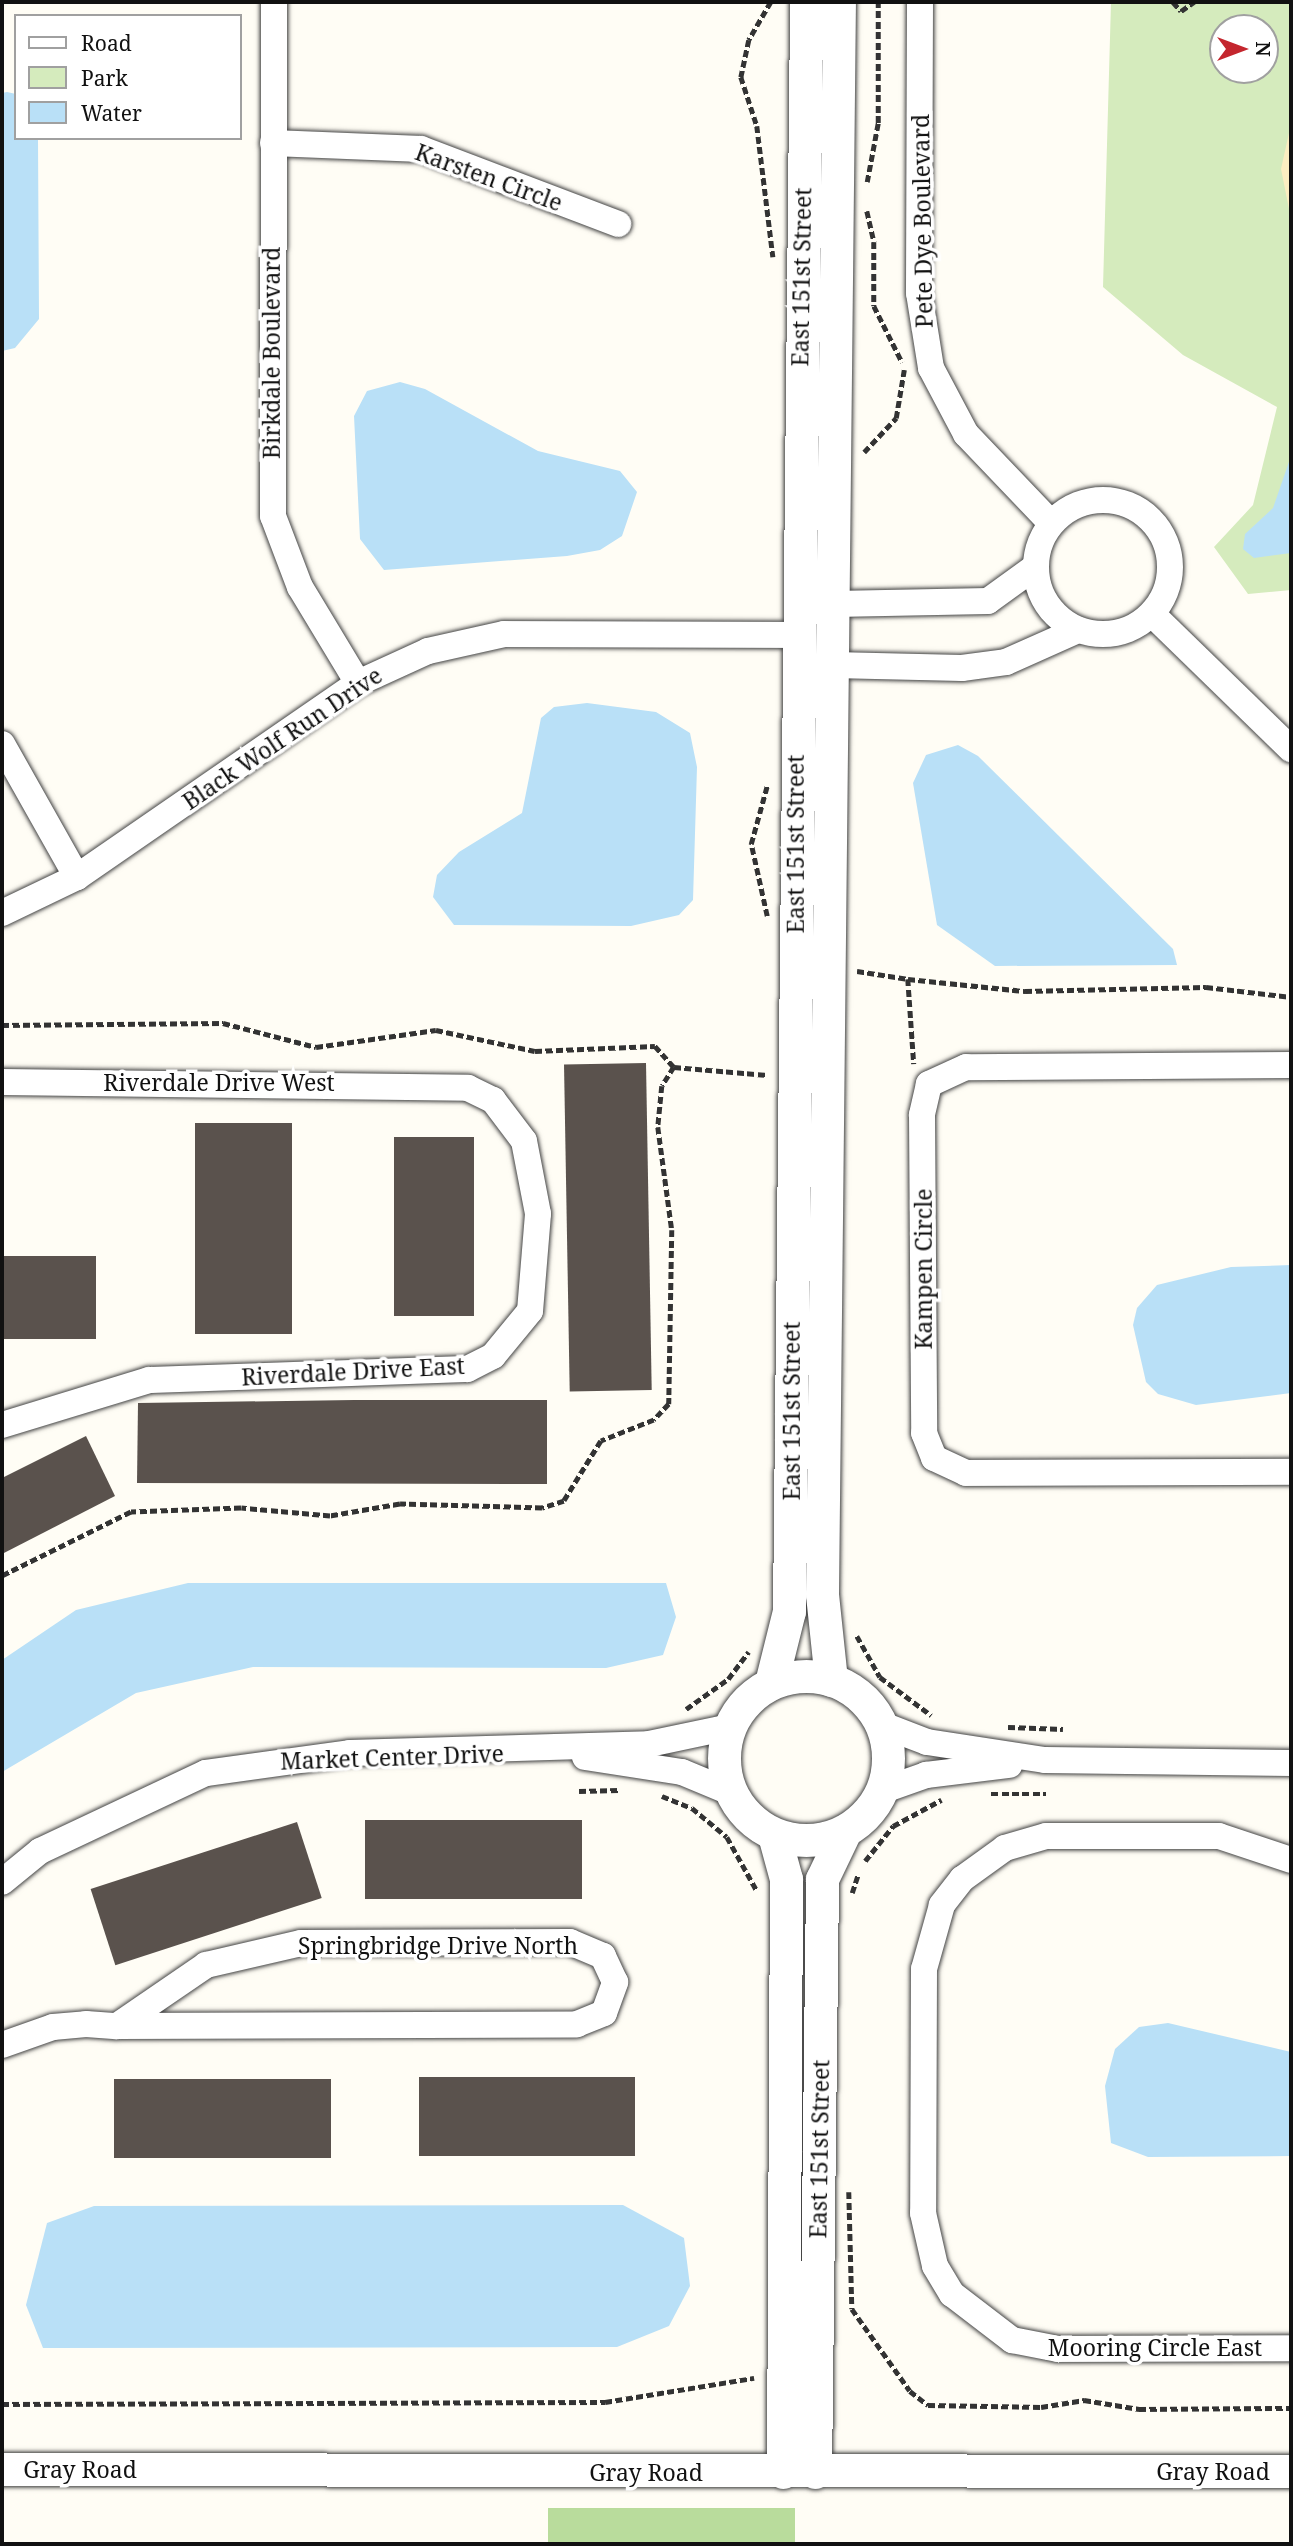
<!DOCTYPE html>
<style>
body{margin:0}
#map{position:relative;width:1293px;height:2546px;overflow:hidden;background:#fffdf5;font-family:"Noto Serif",serif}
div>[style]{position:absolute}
.green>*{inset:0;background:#d5ebbd}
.forest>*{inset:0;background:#b9dc9c;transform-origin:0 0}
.sand>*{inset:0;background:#fbeec1}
.water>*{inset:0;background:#b9e0f7}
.building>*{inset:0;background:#5a524d;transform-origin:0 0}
.path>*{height:4.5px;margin-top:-2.25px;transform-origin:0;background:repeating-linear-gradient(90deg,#333 0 7px,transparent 0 10.5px)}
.roads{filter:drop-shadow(0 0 2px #444) drop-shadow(0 0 2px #444)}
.minor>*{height:26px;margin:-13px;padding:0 13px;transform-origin:13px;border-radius:13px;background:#fff}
.minor>.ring{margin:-13px;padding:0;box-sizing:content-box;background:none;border:26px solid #fff;border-radius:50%}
.tertiary>*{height:33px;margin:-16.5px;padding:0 16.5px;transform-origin:16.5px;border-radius:16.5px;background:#fff}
.tertiary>.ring{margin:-16.5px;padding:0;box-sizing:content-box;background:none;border:33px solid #fff;border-radius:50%}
span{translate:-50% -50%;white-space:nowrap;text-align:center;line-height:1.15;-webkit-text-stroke:7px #fff;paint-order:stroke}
.street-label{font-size:23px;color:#111}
.frame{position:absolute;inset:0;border:4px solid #111;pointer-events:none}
.legend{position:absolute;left:14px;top:14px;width:228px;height:126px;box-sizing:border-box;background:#fff;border:2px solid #a0a0a0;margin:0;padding:9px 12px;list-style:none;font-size:21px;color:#111}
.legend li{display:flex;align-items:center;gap:14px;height:35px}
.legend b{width:35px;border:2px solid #a0a0a0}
.north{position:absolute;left:1209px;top:14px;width:70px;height:70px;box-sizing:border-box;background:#fff;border:2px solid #a0a0a0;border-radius:50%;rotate:90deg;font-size:19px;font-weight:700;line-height:28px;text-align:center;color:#111}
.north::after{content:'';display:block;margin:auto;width:24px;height:32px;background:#c4262e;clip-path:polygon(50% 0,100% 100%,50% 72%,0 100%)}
</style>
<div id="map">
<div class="green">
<div style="clip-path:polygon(evenodd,1111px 2px,1291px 2px,1291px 590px,1248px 594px,1214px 547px,1253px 505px,1277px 407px,1183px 355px,1103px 287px,1111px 2px,1223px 28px,1265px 28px,1265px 70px,1223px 70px,1223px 28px)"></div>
</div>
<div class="forest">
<div style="left:795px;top:2508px;width:36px;height:247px;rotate:90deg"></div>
</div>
<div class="sand">
<div style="clip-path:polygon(1291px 124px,1291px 219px,1281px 169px)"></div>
</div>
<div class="water">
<div style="clip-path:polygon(7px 92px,16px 94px,16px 138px,38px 138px,39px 319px,15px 348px,2px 351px,2px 93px)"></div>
<div style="clip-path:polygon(400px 382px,425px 389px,538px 451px,620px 471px,637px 492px,622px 536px,600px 550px,567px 556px,384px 570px,360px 539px,354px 416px,367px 391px)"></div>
<div style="clip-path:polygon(1291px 456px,1291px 553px,1254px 558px,1243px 549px,1245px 534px,1273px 508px)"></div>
<div style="clip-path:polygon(587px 703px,656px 712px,690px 733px,697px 767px,693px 900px,679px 915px,631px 926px,454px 925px,433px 897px,437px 875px,459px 852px,522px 813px,541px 718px,554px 707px)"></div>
<div style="clip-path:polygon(958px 745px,978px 756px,1173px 949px,1177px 965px,995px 966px,937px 925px,913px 783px,926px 755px)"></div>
<div style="clip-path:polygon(1291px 1265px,1291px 1393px,1196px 1405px,1158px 1394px,1146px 1382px,1133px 1325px,1137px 1308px,1157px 1285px,1231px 1267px)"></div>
<div style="clip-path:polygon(188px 1583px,666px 1583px,676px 1617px,663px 1655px,606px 1668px,253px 1667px,136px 1693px,2px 1772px,2px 1660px,76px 1610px)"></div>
<div style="clip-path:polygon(1168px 2023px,1291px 2052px,1291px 2156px,1148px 2157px,1111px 2143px,1105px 2086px,1115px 2049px,1139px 2027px)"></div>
<div style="clip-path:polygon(623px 2205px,684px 2238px,690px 2286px,669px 2326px,617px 2347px,43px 2348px,26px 2305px,47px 2223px,94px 2206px)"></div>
</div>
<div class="building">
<div style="left:646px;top:1063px;width:327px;height:82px;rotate:89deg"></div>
<div style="left:195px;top:1123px;width:97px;height:211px"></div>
<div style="left:394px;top:1137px;width:80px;height:179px"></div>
<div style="left:96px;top:1256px;width:83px;height:94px;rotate:90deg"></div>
<div style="clip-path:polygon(354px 1400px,547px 1400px,547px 1484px,137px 1483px,138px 1403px)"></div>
<div style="clip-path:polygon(86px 1436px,115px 1496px,2px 1554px,2px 1478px)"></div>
<div style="left:365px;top:1820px;width:217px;height:79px"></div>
<div style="left:297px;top:1822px;width:80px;height:217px;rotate:72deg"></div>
<div style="left:419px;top:2077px;width:216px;height:79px"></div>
<div style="left:114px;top:2079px;width:217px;height:79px"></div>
</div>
<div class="path">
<div style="left:771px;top:2px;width:44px;rotate:120.1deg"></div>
<div style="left:749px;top:40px;width:38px;rotate:102deg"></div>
<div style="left:741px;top:77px;width:52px;rotate:71.9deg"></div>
<div style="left:757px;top:126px;width:132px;rotate:83deg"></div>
<div style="left:1173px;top:2px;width:12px;rotate:48deg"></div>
<div style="left:1181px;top:11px;width:16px;rotate:-35deg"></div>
<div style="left:867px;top:182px;width:60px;rotate:-79.4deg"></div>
<div style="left:878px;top:123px;width:121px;rotate:-90deg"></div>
<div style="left:867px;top:211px;width:32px;rotate:77deg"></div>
<div style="left:874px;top:242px;width:64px;rotate:90deg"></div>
<div style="left:874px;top:306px;width:63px;rotate:63.4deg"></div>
<div style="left:864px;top:452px;width:47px;rotate:-46.7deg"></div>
<div style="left:896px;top:418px;width:49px;rotate:-80.5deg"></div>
<div style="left:767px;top:916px;width:74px;rotate:-102.5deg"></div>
<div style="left:751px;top:844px;width:60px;rotate:-74.6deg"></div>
<div style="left:857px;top:971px;width:52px;rotate:8.9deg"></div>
<div style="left:908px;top:979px;width:85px;rotate:86deg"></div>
<div style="left:908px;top:979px;width:118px;rotate:5.9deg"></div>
<div style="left:1025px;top:991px;width:181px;rotate:-1.3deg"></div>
<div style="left:1206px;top:987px;width:86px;rotate:6.7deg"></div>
<div style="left:2px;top:1025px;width:221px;rotate:-0.5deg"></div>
<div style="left:223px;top:1023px;width:96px;rotate:14.5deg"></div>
<div style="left:316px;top:1047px;width:121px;rotate:-8.1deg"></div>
<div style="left:436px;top:1030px;width:101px;rotate:12deg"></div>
<div style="left:535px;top:1051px;width:120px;rotate:-2.4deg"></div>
<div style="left:655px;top:1046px;width:28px;rotate:48deg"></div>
<div style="left:674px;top:1067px;width:22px;rotate:122deg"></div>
<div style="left:662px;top:1086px;width:41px;rotate:95.6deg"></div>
<div style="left:658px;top:1127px;width:104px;rotate:82.3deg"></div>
<div style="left:672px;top:1230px;width:174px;rotate:91deg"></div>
<div style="left:669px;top:1404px;width:22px;rotate:133deg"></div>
<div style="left:654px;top:1420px;width:57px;rotate:158.4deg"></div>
<div style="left:601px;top:1441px;width:70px;rotate:121.7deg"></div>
<div style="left:564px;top:1501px;width:23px;rotate:162deg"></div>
<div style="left:542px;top:1508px;width:142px;rotate:-178.4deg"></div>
<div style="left:400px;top:1504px;width:71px;rotate:170.3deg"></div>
<div style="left:330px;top:1516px;width:89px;rotate:-174.9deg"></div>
<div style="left:241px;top:1508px;width:110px;rotate:177.9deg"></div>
<div style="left:131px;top:1512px;width:144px;rotate:153.6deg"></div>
<div style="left:674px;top:1067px;width:93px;rotate:4.9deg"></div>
<div style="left:857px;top:1636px;width:47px;rotate:60.7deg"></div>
<div style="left:880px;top:1677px;width:64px;rotate:36.7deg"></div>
<div style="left:686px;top:1709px;width:52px;rotate:-35.5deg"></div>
<div style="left:728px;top:1679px;width:34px;rotate:-53deg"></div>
<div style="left:1008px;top:1727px;width:55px;rotate:2.1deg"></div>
<div style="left:579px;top:1791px;width:40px;rotate:-1.4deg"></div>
<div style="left:991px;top:1794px;width:55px"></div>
<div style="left:662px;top:1796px;width:32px;rotate:22deg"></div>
<div style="left:692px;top:1808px;width:45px;rotate:39.6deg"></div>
<div style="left:727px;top:1837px;width:60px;rotate:60.9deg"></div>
<div style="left:865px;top:1861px;width:45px;rotate:-51.3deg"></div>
<div style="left:893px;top:1826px;width:55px;rotate:-28.4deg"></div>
<div style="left:852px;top:1893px;width:19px;rotate:-72deg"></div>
<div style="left:849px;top:2192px;width:117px;rotate:88.5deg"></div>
<div style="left:852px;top:2309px;width:100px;rotate:54.7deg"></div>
<div style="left:910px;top:2391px;width:23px;rotate:38deg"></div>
<div style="left:928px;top:2405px;width:113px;rotate:1deg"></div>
<div style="left:1041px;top:2407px;width:44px;rotate:-9.2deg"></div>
<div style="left:1084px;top:2400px;width:56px;rotate:9.3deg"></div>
<div style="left:1139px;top:2409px;width:152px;rotate:-0.4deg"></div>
<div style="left:2px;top:2404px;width:603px;rotate:-0.19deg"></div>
<div style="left:605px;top:2402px;width:151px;rotate:-9.2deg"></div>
</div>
<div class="roads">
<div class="minor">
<div style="left:274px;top:2px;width:514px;rotate:90.11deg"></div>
<div style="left:273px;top:516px;width:76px;rotate:69.2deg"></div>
<div style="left:300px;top:587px;width:112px;rotate:58.9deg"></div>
<div style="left:920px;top:2px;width:291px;rotate:90.2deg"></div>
<div style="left:919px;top:293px;width:76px;rotate:80.9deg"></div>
<div style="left:931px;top:368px;width:75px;rotate:62.1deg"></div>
<div style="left:966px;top:434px;width:123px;rotate:46.3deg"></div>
<div style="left:273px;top:143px;width:148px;rotate:2.3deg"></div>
<div style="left:421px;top:149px;width:211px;rotate:20.8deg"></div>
<div class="ring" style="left:1036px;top:500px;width:108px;height:108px"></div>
<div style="left:834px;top:604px;width:154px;rotate:-1.1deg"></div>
<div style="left:988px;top:601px;width:58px;rotate:-35.9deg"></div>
<div style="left:1152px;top:614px;width:194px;rotate:44.2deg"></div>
<div style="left:833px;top:665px;width:129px;rotate:1.3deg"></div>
<div style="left:962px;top:668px;width:44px;rotate:-7.8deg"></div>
<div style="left:1006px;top:662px;width:79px;rotate:-24deg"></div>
<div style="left:2px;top:744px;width:153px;rotate:60.6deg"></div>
<div style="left:2px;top:913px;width:83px;rotate:-25.6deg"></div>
<div style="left:77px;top:877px;width:341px;rotate:-34.6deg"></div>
<div style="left:358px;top:683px;width:77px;rotate:-24.6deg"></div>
<div style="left:428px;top:651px;width:78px;rotate:-12.6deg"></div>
<div style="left:504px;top:634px;width:293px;rotate:0.2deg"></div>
<div style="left:1291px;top:1065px;width:325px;rotate:179.6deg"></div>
<div style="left:966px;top:1067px;width:41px;rotate:155.3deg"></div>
<div style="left:929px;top:1084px;width:32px;rotate:103deg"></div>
<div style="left:922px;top:1115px;width:318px;rotate:89.6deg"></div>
<div style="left:924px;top:1433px;width:27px;rotate:68deg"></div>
<div style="left:934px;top:1458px;width:35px;rotate:25deg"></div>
<div style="left:966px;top:1473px;width:325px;rotate:-0.2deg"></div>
<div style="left:2px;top:1082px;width:466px;rotate:0.7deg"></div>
<div style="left:468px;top:1088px;width:28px;rotate:26deg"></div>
<div style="left:493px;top:1100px;width:51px;rotate:52.9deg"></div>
<div style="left:524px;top:1141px;width:74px;rotate:79.1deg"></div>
<div style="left:538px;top:1214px;width:97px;rotate:94.7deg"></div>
<div style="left:530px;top:1311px;width:58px;rotate:129.4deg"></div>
<div style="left:493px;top:1356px;width:29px;rotate:153deg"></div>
<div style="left:467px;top:1369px;width:318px;rotate:178deg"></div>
<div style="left:149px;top:1380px;width:154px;rotate:163deg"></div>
<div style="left:880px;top:1724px;width:50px;rotate:21deg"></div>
<div style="left:927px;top:1742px;width:119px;rotate:8.7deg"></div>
<div style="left:1045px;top:1760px;width:246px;rotate:0.7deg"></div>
<div style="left:585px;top:1757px;width:98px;rotate:8.8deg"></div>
<div style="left:682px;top:1772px;width:52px;rotate:22.6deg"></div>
<div style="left:881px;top:1791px;width:48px;rotate:-19.6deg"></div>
<div style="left:926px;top:1775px;width:84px;rotate:-6.9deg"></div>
<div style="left:1291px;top:1860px;width:76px;rotate:-161.6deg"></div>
<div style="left:1219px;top:1836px;width:173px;rotate:180deg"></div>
<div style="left:1046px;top:1836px;width:43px;rotate:163.7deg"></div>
<div style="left:1005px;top:1848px;width:53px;rotate:144.2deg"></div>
<div style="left:962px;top:1879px;width:33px;rotate:128deg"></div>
<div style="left:942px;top:1905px;width:66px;rotate:105.7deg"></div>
<div style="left:924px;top:1969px;width:244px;rotate:90.2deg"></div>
<div style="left:923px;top:2213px;width:54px;rotate:77.2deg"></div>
<div style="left:935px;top:2266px;width:33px;rotate:59deg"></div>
<div style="left:952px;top:2294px;width:76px;rotate:37.5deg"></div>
<div style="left:1012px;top:2340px;width:47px;rotate:11.1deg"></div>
<div style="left:1058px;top:2349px;width:233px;rotate:-0.2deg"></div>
<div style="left:2px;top:1882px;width:49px;rotate:-39.2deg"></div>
<div style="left:40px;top:1851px;width:183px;rotate:-25.2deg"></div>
<div style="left:206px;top:1773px;width:145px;rotate:-7.9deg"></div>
<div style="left:350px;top:1753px;width:299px;rotate:-1.7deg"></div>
<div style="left:649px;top:1744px;width:83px;rotate:-11.9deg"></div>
<div style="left:2px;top:2045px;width:54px;rotate:-19.4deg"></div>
<div style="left:53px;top:2027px;width:33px;rotate:-5deg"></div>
<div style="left:86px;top:2024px;width:31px;rotate:4deg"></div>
<div style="left:117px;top:2026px;width:460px;rotate:-0.2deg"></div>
<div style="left:577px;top:2024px;width:29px;rotate:-22deg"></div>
<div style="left:604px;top:2013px;width:33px;rotate:-70deg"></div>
<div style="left:615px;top:1982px;width:29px;rotate:-115deg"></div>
<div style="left:603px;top:1956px;width:36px;rotate:-157deg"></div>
<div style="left:570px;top:1942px;width:269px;rotate:179.8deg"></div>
<div style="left:301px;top:1943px;width:98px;rotate:167deg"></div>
<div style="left:206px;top:1965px;width:108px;rotate:145.6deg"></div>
</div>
<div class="tertiary">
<div class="ring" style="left:724px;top:1676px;width:131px;height:131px"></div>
<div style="left:831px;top:1680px;width:86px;rotate:-96deg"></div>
<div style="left:822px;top:1594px;width:1592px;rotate:-89.39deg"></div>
<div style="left:771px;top:1683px;width:74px;rotate:-76deg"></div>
<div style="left:789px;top:1611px;width:1609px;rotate:-89.39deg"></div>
<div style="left:774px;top:1835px;width:46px;rotate:74.7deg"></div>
<div style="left:786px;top:1879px;width:593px;rotate:90.29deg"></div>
<div style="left:2px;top:2469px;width:1289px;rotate:0.09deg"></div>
<div style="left:815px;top:2472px;width:593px;rotate:-89.32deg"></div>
<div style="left:822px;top:1879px;width:53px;rotate:-64.4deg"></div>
</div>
</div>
<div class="street-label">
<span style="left:489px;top:177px;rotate:20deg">Karsten Circle</span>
<span style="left:922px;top:221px;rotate:-91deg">Pete Dye Boulevard</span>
<span style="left:801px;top:277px;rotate:-89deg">East 151st Street</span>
<span style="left:271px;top:353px;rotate:-90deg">Birkdale Boulevard</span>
<span style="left:282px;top:738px;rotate:-34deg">Black Wolf Run Drive</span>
<span style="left:795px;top:844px;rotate:-90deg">East 151st Street</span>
<span style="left:219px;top:1082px">Riverdale Drive West</span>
<span style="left:923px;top:1269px;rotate:-90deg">Kampen Circle</span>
<span style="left:353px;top:1371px;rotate:-3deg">Riverdale Drive East</span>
<span style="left:791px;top:1411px;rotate:-90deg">East 151st Street</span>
<span style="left:392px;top:1757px;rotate:-2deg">Market Center Drive</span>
<span style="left:438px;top:1945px">Springbridge Drive North</span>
<span style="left:819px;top:2149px;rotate:-89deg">East 151st Street</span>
<span style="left:1155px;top:2347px">Mooring Circle East</span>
<span style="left:80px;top:2469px">Gray Road</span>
<span style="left:1213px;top:2471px">Gray Road</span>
<span style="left:646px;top:2472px">Gray Road</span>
</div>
<div class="frame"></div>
<ul class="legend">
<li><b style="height:9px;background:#fff"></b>Road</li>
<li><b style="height:19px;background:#d5ebbd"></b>Park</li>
<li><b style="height:19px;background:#b9e0f7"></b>Water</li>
</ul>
<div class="north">N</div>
</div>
